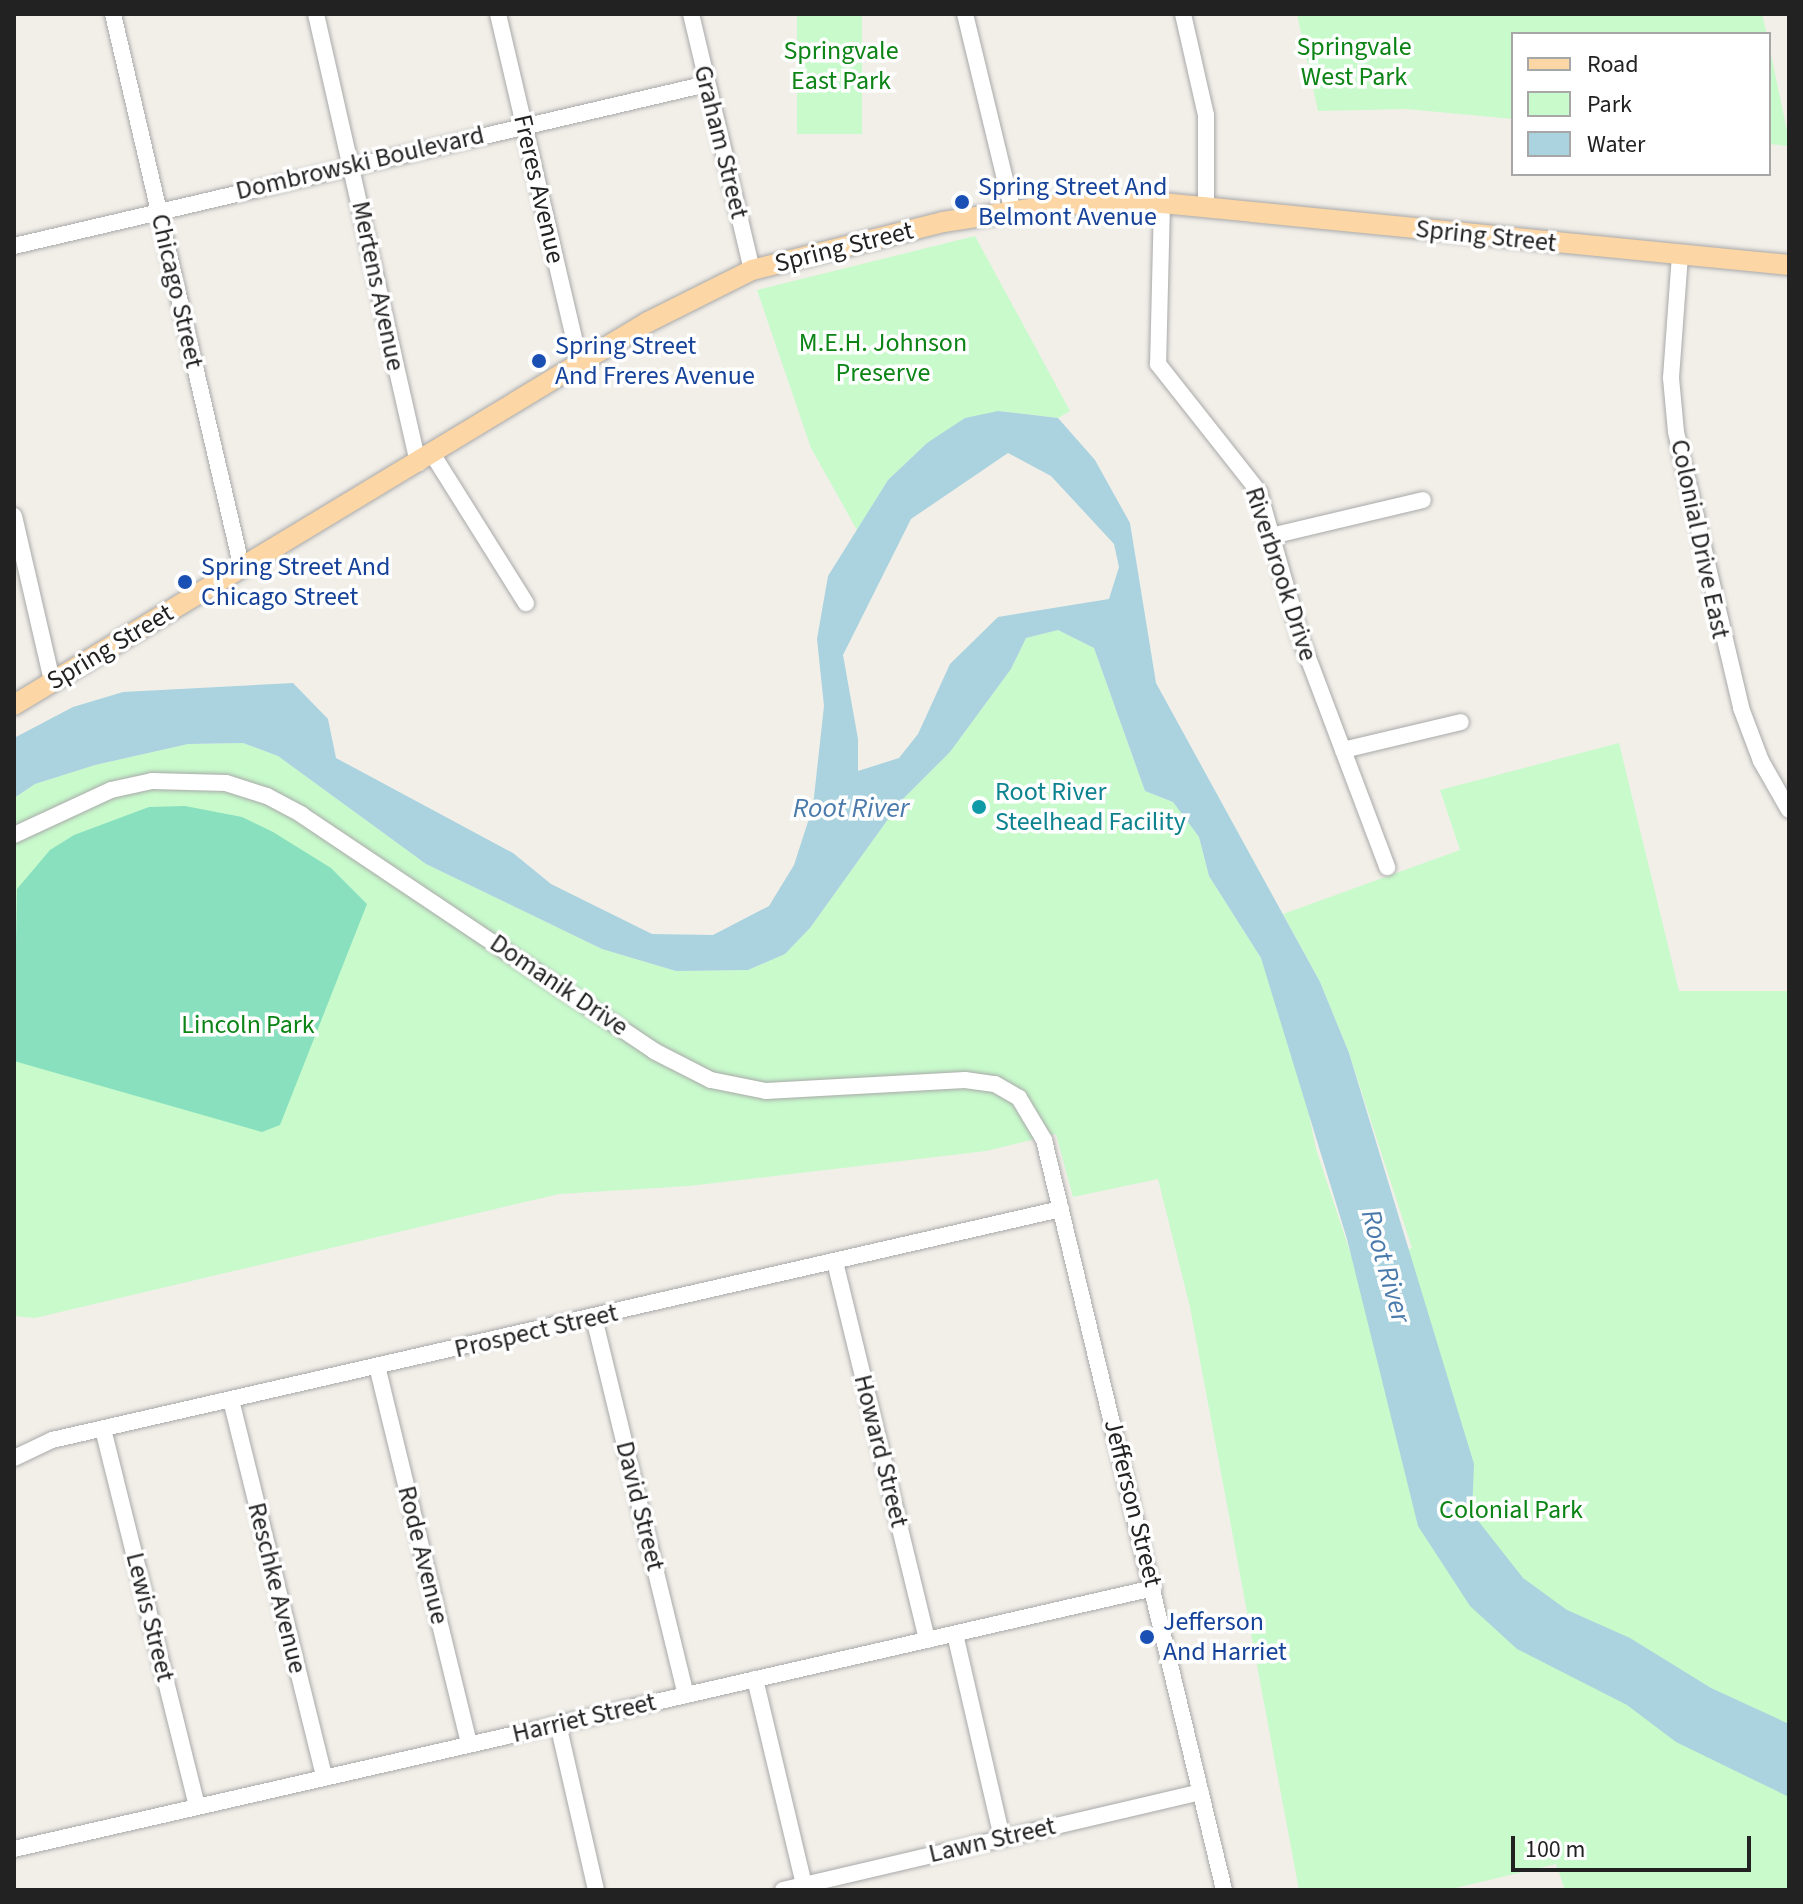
<!DOCTYPE html>
<style>
body{margin:0}
#map{position:relative;width:1803px;height:1904px;overflow:hidden;background:#f2efe9;font-family:"Source Sans 3",sans-serif}
div>[style]{position:absolute}
.park>*{inset:0;background:#c8facc;transform-origin:0 0}
.pitch>*{inset:0;background:#88e0be}
.water>*{inset:0;background:#aad3df}
.roads{filter:drop-shadow(0 0 2px #a9a9a9) drop-shadow(0 0 2px #a9a9a9)}
.minor>*{height:16px;margin:-8px;padding:0 8px;transform-origin:8px;border-radius:8px;background:#fff}
.major>*{height:20px;margin:-10px;padding:0 10px;transform-origin:10px;border-radius:10px;background:#fcd6a4}
.dots>*{width:22px;height:22px;translate:-50% -50%;box-sizing:border-box;border:4px solid #fff;border-radius:50%}
span{translate:-50% -50%;white-space:nowrap;text-align:center;line-height:1.15;-webkit-text-stroke:7px #fff;paint-order:stroke}
.park-label{font-size:26px;color:#0c8416}
.street-label{font-size:26px;color:#222}
.transit-label{font-size:26px;color:#164399}
.left{translate:0 -50%;text-align:left}
.culture-label{font-size:26px;color:#0d838f}
.water-label{font-size:28px;color:#4a7aab;font-style:italic}
.frame{position:absolute;inset:0;border:16px solid #222;pointer-events:none}
.legend{position:absolute;left:1511px;top:32px;width:260px;height:144px;box-sizing:border-box;background:#fff;border:2px solid #a7a7a7;margin:0;padding:10px 14px;list-style:none;font-size:24px;color:#222}
.legend li{display:flex;align-items:center;gap:16px;height:40px}
.legend b{width:40px;border:2px solid #a7a7a7}
.scale{position:absolute;left:1511px;top:1836px;width:240px;height:36px;box-sizing:border-box;border:4px solid #222;border-top:0;padding-left:10px;font-size:24px;line-height:28px;white-space:nowrap;color:#222;-webkit-text-stroke:6px #fff;paint-order:stroke}
</style>
<div id="map">
<div class="park">
<div style="left:797px;top:14px;width:65px;height:120px"></div>
<div style="clip-path:polygon(1297px 14px,1762px 14px,1767px 34px,1513px 34px,1513px 119px,1406px 109px,1318px 111px)"></div>
<div style="clip-path:polygon(1769px 45px,1789px 140px,1789px 146px,1769px 144px)"></div>
<div style="clip-path:polygon(975px 236px,1070px 411px,1058px 418px,998px 411px,927px 443px,888px 480px,857px 530px,811px 448px,757px 290px)"></div>
<div style="clip-path:polygon(1058px 630px,1094px 648px,1145px 791px,1173px 802px,1199px 837px,1209px 876px,1261px 958px,1301px 1076px,1316px 1149px,1354px 1264px,1412px 1248px,1349px 1053px,1320px 982px,1283px 914px,1460px 850px,1440px 790px,1619px 743px,1679px 991px,1789px 991px,1789px 1890px,1565px 1890px,1556px 1864px,1447px 1890px,1299px 1890px,1190px 1307px,1158px 1179px,1073px 1197px,1056px 1134px,986px 1151px,689px 1186px,559px 1194px,35px 1318px,14px 1316px,14px 798px,35px 784px,95px 765px,188px 744px,243px 743px,278px 756px,426px 864px,602px 949px,676px 971px,748px 970px,785px 954px,810px 928px,901px 801px,950px 752px,1011px 669px,1026px 638px)"></div>
</div>
<div class="pitch">
<div style="clip-path:polygon(185px 806px,242px 817px,273px 832px,331px 868px,367px 904px,280px 1125px,262px 1132px,14px 1061px,17px 889px,50px 850px,74px 835px,149px 807px)"></div>
</div>
<div class="water">
<div style="clip-path:polygon(evenodd,998px 411px,1058px 418px,1095px 460px,1130px 523px,1156px 683px,1320px 982px,1349px 1053px,1474px 1464px,1472px 1513px,1523px 1578px,1567px 1610px,1630px 1638px,1711px 1688px,1789px 1724px,1789px 1797px,1676px 1742px,1627px 1705px,1517px 1649px,1470px 1606px,1418px 1526px,1347px 1239px,1261px 958px,1209px 876px,1199px 837px,1173px 802px,1145px 791px,1094px 648px,1058px 630px,1026px 638px,1011px 669px,950px 752px,901px 801px,810px 928px,785px 954px,748px 970px,676px 971px,602px 949px,426px 864px,278px 756px,243px 743px,188px 744px,95px 765px,35px 784px,14px 798px,14px 738px,73px 707px,123px 692px,293px 683px,328px 719px,336px 758px,513px 853px,551px 884px,652px 934px,713px 935px,769px 906px,794px 865px,813px 806px,824px 706px,817px 639px,828px 576px,888px 480px,927px 443px,965px 418px,998px 411px,1008px 453px,1051px 476px,1114px 544px,1119px 567px,1109px 599px,998px 617px,950px 664px,918px 734px,899px 758px,858px 771px,858px 739px,843px 655px,911px 519px,1008px 453px)"></div>
</div>
<div class="roads">
<div class="minor">
<div style="left:113px;top:14px;width:570px;rotate:76.91deg"></div>
<div style="left:316px;top:14px;width:461px;rotate:77.2deg"></div>
<div style="left:498px;top:14px;width:359px;rotate:76.8deg"></div>
<div style="left:691px;top:14px;width:263px;rotate:76.6deg"></div>
<div style="left:965px;top:14px;width:201px;rotate:76.4deg"></div>
<div style="left:1183px;top:14px;width:104px;rotate:77.2deg"></div>
<div style="left:1206px;top:115px;width:93px;rotate:90deg"></div>
<div style="left:1162px;top:203px;width:161px;rotate:91.4deg"></div>
<div style="left:1158px;top:364px;width:163px;rotate:51.7deg"></div>
<div style="left:1259px;top:492px;width:153px;rotate:74.1deg"></div>
<div style="left:1301px;top:639px;width:244px;rotate:69.3deg"></div>
<div style="left:14px;top:246px;width:712px;rotate:-13.16deg"></div>
<div style="left:1680px;top:255px;width:123px;rotate:94.2deg"></div>
<div style="left:1671px;top:378px;width:54px;rotate:84.7deg"></div>
<div style="left:1676px;top:432px;width:284px;rotate:76.7deg"></div>
<div style="left:1741px;top:708px;width:57px;rotate:69.3deg"></div>
<div style="left:1761px;top:761px;width:56px;rotate:60.3deg"></div>
<div style="left:433px;top:455px;width:175px;rotate:57.9deg"></div>
<div style="left:14px;top:516px;width:169px;rotate:77deg"></div>
<div style="left:1271px;top:536px;width:156px;rotate:-13.3deg"></div>
<div style="left:1343px;top:750px;width:121px;rotate:-13.3deg"></div>
<div style="left:14px;top:835px;width:107px;rotate:-24.9deg"></div>
<div style="left:111px;top:790px;width:42px;rotate:-12.4deg"></div>
<div style="left:152px;top:781px;width:74px;rotate:1.5deg"></div>
<div style="left:226px;top:783px;width:43px;rotate:17.6deg"></div>
<div style="left:267px;top:796px;width:40px;rotate:28deg"></div>
<div style="left:302px;top:815px;width:424px;rotate:33.8deg"></div>
<div style="left:654px;top:1051px;width:64px;rotate:27deg"></div>
<div style="left:711px;top:1080px;width:56px;rotate:11.3deg"></div>
<div style="left:766px;top:1091px;width:199px;rotate:-3.2deg"></div>
<div style="left:965px;top:1080px;width:30px;rotate:8deg"></div>
<div style="left:995px;top:1084px;width:28px;rotate:30deg"></div>
<div style="left:1019px;top:1098px;width:49px;rotate:59.2deg"></div>
<div style="left:1044px;top:1140px;width:771px;rotate:76.5deg"></div>
<div style="left:835px;top:1262px;width:389px;rotate:76.3deg"></div>
<div style="left:594px;top:1318px;width:388px;rotate:76.3deg"></div>
<div style="left:377px;top:1366px;width:389px;rotate:76.3deg"></div>
<div style="left:231px;top:1400px;width:388px;rotate:76.1deg"></div>
<div style="left:103px;top:1429px;width:389px;rotate:76deg"></div>
<div style="left:14px;top:1458px;width:42px;rotate:-25.3deg"></div>
<div style="left:52px;top:1440px;width:1035px;rotate:-12.9deg"></div>
<div style="left:955px;top:1634px;width:208px;rotate:77deg"></div>
<div style="left:755px;top:1679px;width:212px;rotate:76.6deg"></div>
<div style="left:558px;top:1724px;width:170px;rotate:77.1deg"></div>
<div style="left:14px;top:1849px;width:1169px;rotate:-12.9deg"></div>
<div style="left:783px;top:1890px;width:429px;rotate:-13.2deg"></div>
</div>
<div class="major">
<div style="left:14px;top:705px;width:741px;rotate:-31.14deg"></div>
<div style="left:648px;top:322px;width:116px;rotate:-26.6deg"></div>
<div style="left:752px;top:270px;width:197px;rotate:-14.1deg"></div>
<div style="left:943px;top:222px;width:122px;rotate:-8.5deg"></div>
<div style="left:1064px;top:204px;width:98px;rotate:-0.6deg"></div>
<div style="left:1162px;top:203px;width:630px;rotate:5.65deg"></div>
</div>
</div>
<div class="dots">
<div style="left:962px;top:202px;background:#1a4fb4"></div>
<div style="left:539px;top:361px;background:#1a4fb4"></div>
<div style="left:185px;top:582px;background:#1a4fb4"></div>
<div style="left:979px;top:807px;background:#0f9aa8"></div>
<div style="left:1147px;top:1637px;background:#1a4fb4"></div>
</div>
<div class="park-label">
<span style="left:1354px;top:62px">Springvale<br>West Park</span>
<span style="left:841px;top:66px">Springvale<br>East Park</span>
<span style="left:883px;top:358px">M.E.H. Johnson<br>Preserve</span>
<span style="left:248px;top:1025px">Lincoln Park</span>
<span style="left:1511px;top:1510px">Colonial Park</span>
</div>
<div class="street-label">
<span style="left:721px;top:142px;rotate:76deg">Graham Street</span>
<span style="left:360px;top:163px;rotate:-13deg">Dombrowski Boulevard</span>
<span style="left:539px;top:189px;rotate:77deg">Freres Avenue</span>
<span style="left:1486px;top:236px;rotate:6deg">Spring Street</span>
<span style="left:844px;top:247px;rotate:-14deg">Spring Street</span>
<span style="left:378px;top:286px;rotate:78deg">Mertens Avenue</span>
<span style="left:177px;top:291px;rotate:77deg">Chicago Street</span>
<span style="left:1700px;top:539px;rotate:78deg">Colonial Drive East</span>
<span style="left:1281px;top:574px;rotate:72deg">Riverbrook Drive</span>
<span style="left:110px;top:647px;rotate:-31deg">Spring Street</span>
<span style="left:559px;top:985px;rotate:34deg">Domanik Drive</span>
<span style="left:536px;top:1331px;rotate:-13deg">Prospect Street</span>
<span style="left:881px;top:1451px;rotate:76deg">Howard Street</span>
<span style="left:1133px;top:1503px;rotate:76deg">Jefferson Street</span>
<span style="left:640px;top:1506px;rotate:76deg">David Street</span>
<span style="left:423px;top:1555px;rotate:76deg">Rode Avenue</span>
<span style="left:277px;top:1588px;rotate:76deg">Reschke Avenue</span>
<span style="left:150px;top:1617px;rotate:76deg">Lewis Street</span>
<span style="left:584px;top:1718px;rotate:-13deg">Harriet Street</span>
<span style="left:992px;top:1840px;rotate:-13deg">Lawn Street</span>
</div>
<div class="transit-label">
<span class="left" style="left:978px;top:202px">Spring Street And<br>Belmont Avenue</span>
<span class="left" style="left:555px;top:361px">Spring Street<br>And Freres Avenue</span>
<span class="left" style="left:201px;top:582px">Spring Street And<br>Chicago Street</span>
<span class="left" style="left:1163px;top:1637px">Jefferson<br>And Harriet</span>
</div>
<div class="culture-label">
<span class="left" style="left:995px;top:807px">Root River<br>Steelhead Facility</span>
</div>
<div class="water-label">
<span style="left:851px;top:808px">Root River</span>
<span style="left:1386px;top:1266px;rotate:74deg">Root River</span>
</div>
<div class="frame"></div>
<ul class="legend">
<li><b style="height:10px;background:#fcd6a4"></b>Road</li>
<li><b style="height:22px;background:#c8facc"></b>Park</li>
<li><b style="height:22px;background:#aad3df"></b>Water</li>
</ul>
<div class="scale">100 m</div>
</div>
